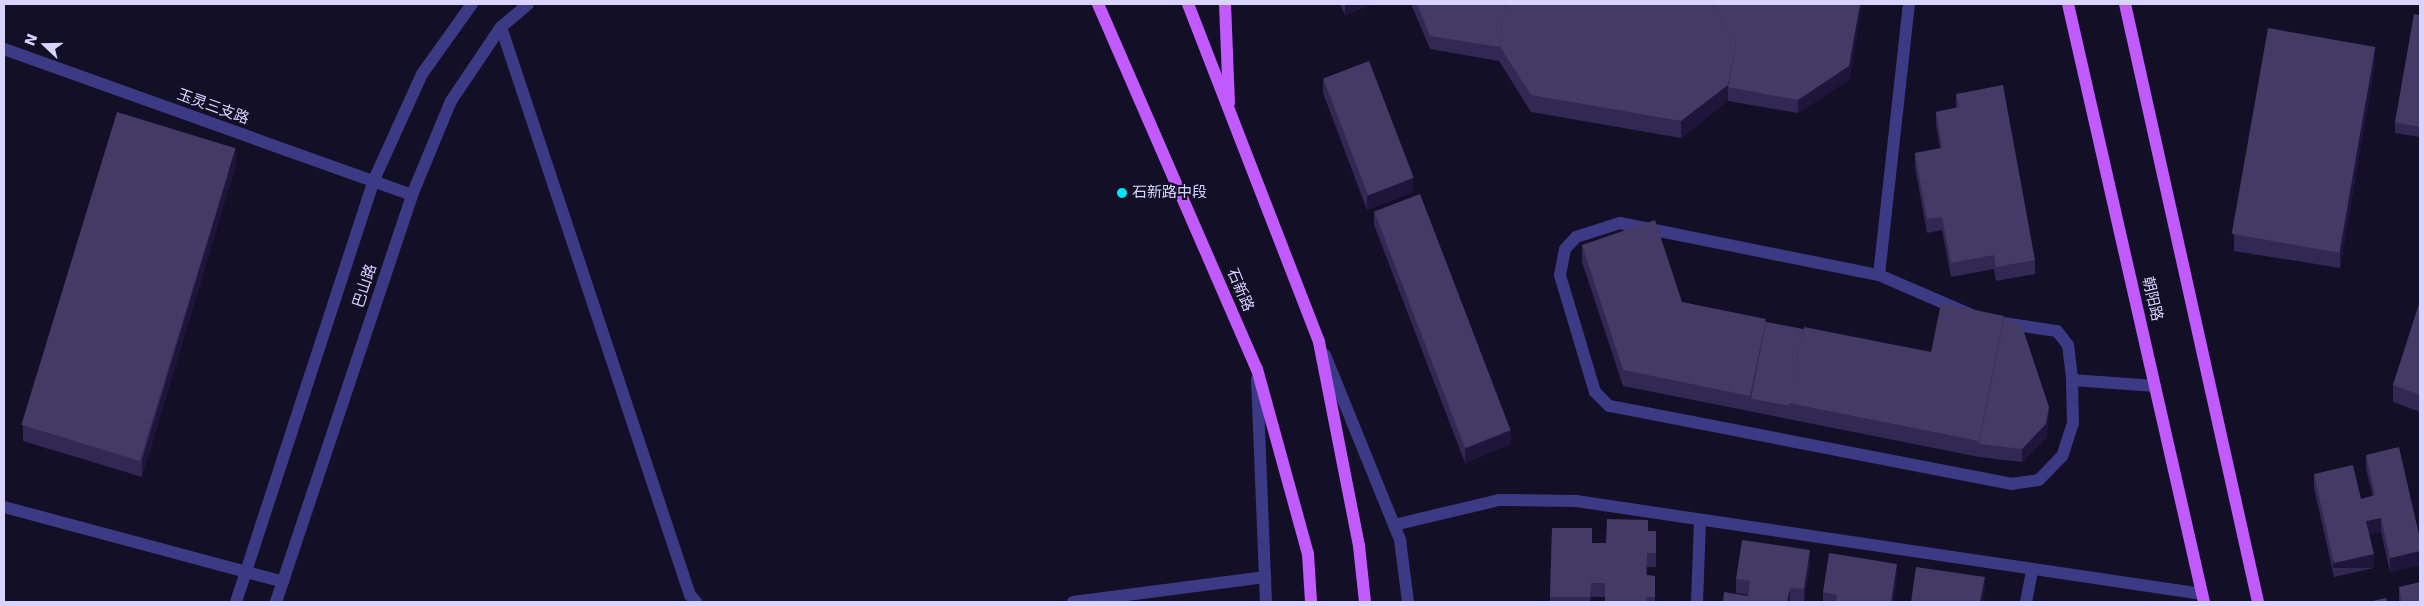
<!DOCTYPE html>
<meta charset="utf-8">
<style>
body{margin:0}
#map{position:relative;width:2424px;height:606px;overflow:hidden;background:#130f26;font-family:"DejaVu Sans","Noto Sans SC",sans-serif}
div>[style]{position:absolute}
.minor>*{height:12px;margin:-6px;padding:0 6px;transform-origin:6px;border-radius:6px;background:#3d3a85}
.major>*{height:12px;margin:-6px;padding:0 6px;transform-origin:6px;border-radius:6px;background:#c25bff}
.wall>*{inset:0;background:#312854}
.shaded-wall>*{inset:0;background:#1d163a;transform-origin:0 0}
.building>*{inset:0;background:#433a66;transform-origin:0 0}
.dots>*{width:14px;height:14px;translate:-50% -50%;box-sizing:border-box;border:2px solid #130f26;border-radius:50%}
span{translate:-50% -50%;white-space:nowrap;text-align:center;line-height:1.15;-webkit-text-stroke:4px #130f26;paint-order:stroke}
.street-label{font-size:15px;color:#d9d4ff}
.poi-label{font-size:15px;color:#d9d4ff}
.left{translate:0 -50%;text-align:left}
.frame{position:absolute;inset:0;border:5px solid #d9d4ff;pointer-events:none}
.north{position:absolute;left:20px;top:20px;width:50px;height:50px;-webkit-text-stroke:4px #130f26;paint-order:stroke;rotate:291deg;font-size:14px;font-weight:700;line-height:20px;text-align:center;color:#d9d4ff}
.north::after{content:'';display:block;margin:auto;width:18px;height:22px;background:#d9d4ff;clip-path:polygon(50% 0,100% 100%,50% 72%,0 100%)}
</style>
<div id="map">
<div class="minor">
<div style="left:501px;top:27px;width:599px;rotate:71.6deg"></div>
<div style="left:690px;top:595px;width:9px;rotate:49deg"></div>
<div style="left:4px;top:49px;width:433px;rotate:19.7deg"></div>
<div style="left:1620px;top:223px;width:264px;rotate:11.4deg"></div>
<div style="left:1879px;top:275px;width:113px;rotate:23.4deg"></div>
<div style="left:1983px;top:320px;width:75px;rotate:8.5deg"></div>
<div style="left:2057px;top:331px;width:18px;rotate:52deg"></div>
<div style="left:2068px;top:345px;width:35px;rotate:83deg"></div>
<div style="left:2072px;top:380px;width:43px;rotate:88.7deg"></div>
<div style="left:2073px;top:423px;width:35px;rotate:108deg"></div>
<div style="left:2062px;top:456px;width:33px;rotate:134deg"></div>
<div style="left:2039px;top:480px;width:27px;rotate:172deg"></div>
<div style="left:2012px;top:484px;width:410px;rotate:-169deg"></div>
<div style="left:1609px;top:406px;width:20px;rotate:-135deg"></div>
<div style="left:1595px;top:392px;width:122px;rotate:-106.7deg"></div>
<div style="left:1560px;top:275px;width:26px;rotate:-79deg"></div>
<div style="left:1565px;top:249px;width:16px;rotate:-47deg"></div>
<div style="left:1576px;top:237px;width:46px;rotate:-17.7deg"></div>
<div style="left:1879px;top:275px;width:273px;rotate:-83.7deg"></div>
<div style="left:1325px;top:355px;width:200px;rotate:67.9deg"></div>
<div style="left:1400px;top:540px;width:63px;rotate:82.6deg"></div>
<div style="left:1257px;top:379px;width:223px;rotate:87.7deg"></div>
<div style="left:2072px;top:380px;width:83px;rotate:4.1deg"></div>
<div style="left:4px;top:507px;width:289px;rotate:15deg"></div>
<div style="left:1394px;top:525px;width:108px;rotate:-13.4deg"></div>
<div style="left:1499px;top:500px;width:77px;rotate:0.7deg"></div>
<div style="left:1576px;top:501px;width:633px;rotate:8.45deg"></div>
<div style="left:236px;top:602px;width:442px;rotate:-71.9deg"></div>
<div style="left:373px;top:182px;width:119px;rotate:-65.6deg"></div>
<div style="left:422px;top:74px;width:86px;rotate:-54.5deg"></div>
<div style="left:276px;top:602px;width:429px;rotate:-71.5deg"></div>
<div style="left:412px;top:195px;width:102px;rotate:-67.5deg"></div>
<div style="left:451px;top:101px;width:89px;rotate:-56deg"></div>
<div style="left:501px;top:27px;width:35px;rotate:-40deg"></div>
<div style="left:1073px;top:602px;width:194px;rotate:-7.4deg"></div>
<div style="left:1697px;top:602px;width:82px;rotate:-87.9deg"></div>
<div style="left:2026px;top:602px;width:32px;rotate:-79deg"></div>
</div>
<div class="major">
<div style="left:1098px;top:4px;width:398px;rotate:66.5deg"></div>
<div style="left:1257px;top:369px;width:192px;rotate:74.6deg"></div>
<div style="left:1308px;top:554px;width:48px;rotate:86.4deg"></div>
<div style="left:1188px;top:4px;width:362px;rotate:68.8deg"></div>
<div style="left:1319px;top:342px;width:208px;rotate:78.9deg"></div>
<div style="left:1359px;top:546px;width:56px;rotate:83.9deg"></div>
<div style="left:1225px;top:4px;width:99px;rotate:87.7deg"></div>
<div style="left:2068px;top:4px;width:613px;rotate:77.19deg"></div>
<div style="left:2125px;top:4px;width:613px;rotate:77.46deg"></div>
</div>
<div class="wall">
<div style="clip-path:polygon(1340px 4px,1373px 4px,1345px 15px)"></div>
<div style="clip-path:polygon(1411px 4px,1862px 4px,1849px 80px,1798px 113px,1728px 101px,1681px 138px,1531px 112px,1499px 61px,1430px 49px)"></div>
<div style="clip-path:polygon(2420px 15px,2420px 137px,2395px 133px,2395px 122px)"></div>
<div style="clip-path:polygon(2375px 62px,2340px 268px,2234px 251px,2234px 234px)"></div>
<div style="clip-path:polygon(1323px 79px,1413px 192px,1367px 210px,1323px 93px)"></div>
<div style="clip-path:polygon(1956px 94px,2035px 260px,2035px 274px,1996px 281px,1994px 269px,1951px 277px,1942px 230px,1927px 233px,1915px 167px,1915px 153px,1940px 148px,1936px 125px,1936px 112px,1956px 108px)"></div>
<div style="clip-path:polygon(236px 164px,142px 477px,23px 441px,23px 425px)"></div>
<div style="clip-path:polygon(1374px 211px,1511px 444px,1465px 463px,1374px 225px)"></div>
<div style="clip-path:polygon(1582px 245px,1682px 302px,1766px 322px,1803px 329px,1931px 352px,2004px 318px,2049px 420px,2046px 438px,2022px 462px,1979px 457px,1623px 386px,1582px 262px)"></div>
<div style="clip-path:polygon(2420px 301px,2420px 412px,2393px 402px,2393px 385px)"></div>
<div style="clip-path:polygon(2366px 455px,2420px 539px,2420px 565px,2390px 572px,2381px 532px,2369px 534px,2374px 568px,2334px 577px,2314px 488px,2314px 474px,2361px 499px,2373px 496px,2366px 469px)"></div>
<div style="clip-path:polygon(1552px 528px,1592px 543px,1606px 543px,1648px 531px,1656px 531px,1656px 567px,1647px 567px,1647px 575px,1655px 576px,1655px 602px,1605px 602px,1605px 597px,1591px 597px,1590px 602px,1550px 602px)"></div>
<div style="clip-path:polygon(1810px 564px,1804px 602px,1796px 602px,1748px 596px,1748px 595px,1736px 593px,1736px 579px)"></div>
<div style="clip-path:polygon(1897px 578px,1893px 602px,1823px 602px,1823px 592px)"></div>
<div style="clip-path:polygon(2399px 587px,2420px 602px,2399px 602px)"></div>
</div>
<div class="shaded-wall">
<div style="clip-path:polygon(1345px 4px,1373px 4px,1345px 15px)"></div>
<div style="clip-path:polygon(1860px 4px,1862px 4px,1849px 80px,1798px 113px,1798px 100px)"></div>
<div style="clip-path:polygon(1736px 43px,1728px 87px,1728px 101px,1681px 138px,1681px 121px)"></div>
<div style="clip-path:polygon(2375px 46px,2375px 62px,2340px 268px,2340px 252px)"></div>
<div style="clip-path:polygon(236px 148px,236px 164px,142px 477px,142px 460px)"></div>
<div style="clip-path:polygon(1413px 178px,1413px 192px,1367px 210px,1367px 196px)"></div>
<div style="clip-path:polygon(2049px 407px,2049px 420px,2046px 438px,2022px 462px,2022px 449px)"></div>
<div style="clip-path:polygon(1511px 430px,1511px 444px,1465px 463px,1465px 449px)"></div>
<div style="clip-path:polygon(2381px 518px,2381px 532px,2366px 535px,2366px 521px)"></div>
<div style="clip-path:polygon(1810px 550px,1810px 564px,1804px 602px,1804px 589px)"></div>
<div style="clip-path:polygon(2420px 551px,2420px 565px,2390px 572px,2390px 558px)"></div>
<div style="left:2374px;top:554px;width:14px;height:41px;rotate:90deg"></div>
<div style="clip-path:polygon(1897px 564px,1897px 578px,1893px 602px,1891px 602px)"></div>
<div style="clip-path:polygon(1985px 577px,1985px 591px,1983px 602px,1980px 602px)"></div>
<div style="clip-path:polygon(1790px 588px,1790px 602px,1787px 602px)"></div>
</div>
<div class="building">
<div style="clip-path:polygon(1417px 4px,1506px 4px,1499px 47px,1430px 36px)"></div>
<div style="clip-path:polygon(1506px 4px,1711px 4px,1736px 43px,1728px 85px,1681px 121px,1531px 95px,1499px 45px)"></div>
<div style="clip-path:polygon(1711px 4px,1860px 4px,1849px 66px,1798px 100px,1728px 87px,1736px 43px)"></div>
<div style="clip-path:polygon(2414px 14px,2420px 15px,2420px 127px,2395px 122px)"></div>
<div style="left:2268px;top:28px;width:109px;height:209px;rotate:10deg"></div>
<div style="left:1369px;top:61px;width:125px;height:49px;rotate:69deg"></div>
<div style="clip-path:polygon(2003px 85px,2035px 260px,1996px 267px,1994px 255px,1951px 263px,1942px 217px,1927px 219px,1915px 153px,1942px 148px,1936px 112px,1959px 107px,1956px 94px)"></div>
<div style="left:117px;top:112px;width:124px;height:327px;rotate:17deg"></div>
<div style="left:1420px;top:194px;width:253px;height:49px;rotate:69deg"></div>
<div style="clip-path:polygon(1655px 220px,1682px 302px,1766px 319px,1750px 396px,1623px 370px,1582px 245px)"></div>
<div style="clip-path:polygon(2420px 301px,2420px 395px,2393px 385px)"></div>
<div style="clip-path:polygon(1941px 303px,2004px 316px,1979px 441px,1788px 403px,1804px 327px,1931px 352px)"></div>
<div style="clip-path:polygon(2004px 318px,2022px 326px,2049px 407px,2046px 424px,2022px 449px,1979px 444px)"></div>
<div style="left:1766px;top:322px;width:38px;height:78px;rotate:11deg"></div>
<div style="clip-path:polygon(2399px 447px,2420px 539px,2420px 551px,2390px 558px,2381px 518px,2366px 521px,2374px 554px,2334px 563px,2314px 474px,2353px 465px,2361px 499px,2375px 495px,2366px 455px)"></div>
<div style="clip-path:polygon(1607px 519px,1648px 520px,1648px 531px,1656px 531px,1656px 553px,1647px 553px,1646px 575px,1655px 576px,1655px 597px,1646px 597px,1646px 602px,1605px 602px,1605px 583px,1591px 583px,1590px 597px,1550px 597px,1552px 528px,1592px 528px,1592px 543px,1606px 543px)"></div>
<div style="clip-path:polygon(1742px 540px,1810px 550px,1804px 589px,1790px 588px,1787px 602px,1723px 602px,1724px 592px,1748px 596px,1750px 581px,1736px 579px)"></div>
<div style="clip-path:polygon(1829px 553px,1897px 564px,1891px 602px,1877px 601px,1877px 602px,1836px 602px,1837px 595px,1823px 592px)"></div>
<div style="clip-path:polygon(1916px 567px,1985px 577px,1980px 602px,1911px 602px)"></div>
<div style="clip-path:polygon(2420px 582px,2420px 602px,2402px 602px,2399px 587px)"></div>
<div style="clip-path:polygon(2386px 598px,2387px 602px,2368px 602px)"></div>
</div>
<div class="dots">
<div style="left:1122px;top:193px;background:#00e5ff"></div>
</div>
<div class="street-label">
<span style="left:213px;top:107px;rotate:20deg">玉灵三支路</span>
<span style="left:365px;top:286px;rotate:-72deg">巴山路</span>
<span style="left:1240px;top:290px;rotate:67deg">石新路</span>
<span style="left:2152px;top:299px;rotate:77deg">朝阳路</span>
</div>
<div class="poi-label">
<span class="left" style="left:1132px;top:193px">石新路中段</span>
</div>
<div class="frame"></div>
<div class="north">N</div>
</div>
